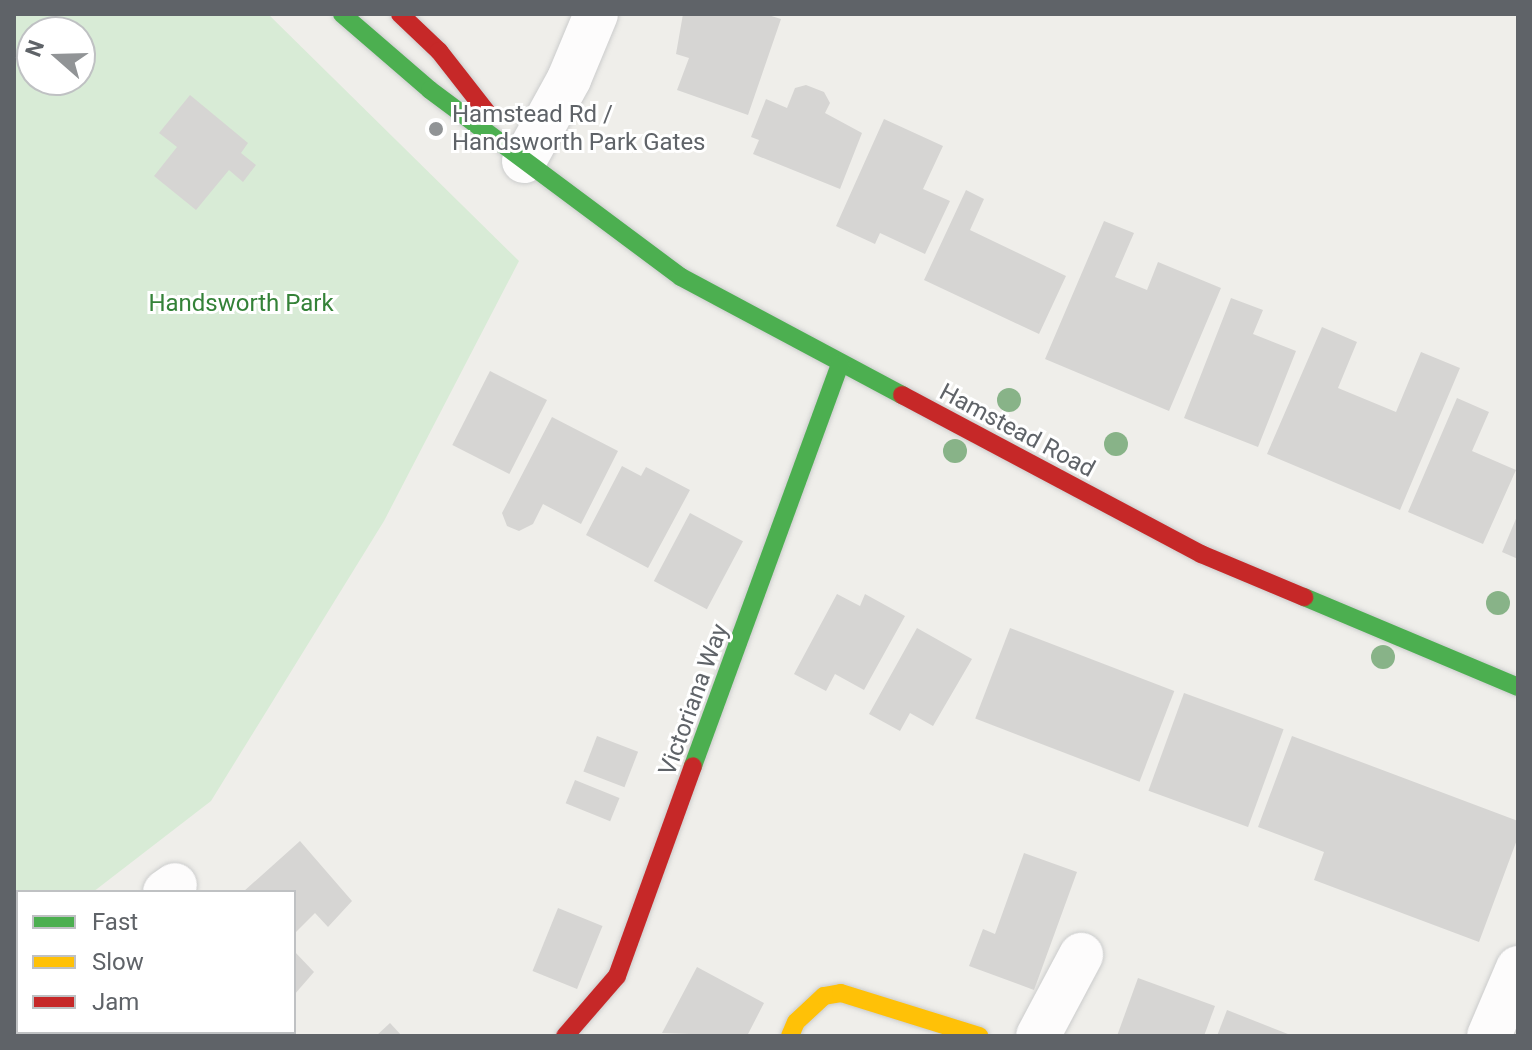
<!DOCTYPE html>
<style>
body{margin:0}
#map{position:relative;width:1532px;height:1050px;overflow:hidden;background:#efeeea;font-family:Roboto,sans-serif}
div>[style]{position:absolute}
.green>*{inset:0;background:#d8ebd6}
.building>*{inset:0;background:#d6d5d3;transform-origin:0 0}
.roads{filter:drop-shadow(0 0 2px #cbcccc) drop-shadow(0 0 2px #cbcccc)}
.street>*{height:44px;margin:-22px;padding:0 22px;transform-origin:22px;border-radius:22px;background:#fdfcfc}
.fast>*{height:18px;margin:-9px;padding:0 9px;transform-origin:9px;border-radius:9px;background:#4caf50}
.slow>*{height:18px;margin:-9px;padding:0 9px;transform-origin:9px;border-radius:9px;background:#ffc107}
.jam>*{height:18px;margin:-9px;padding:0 9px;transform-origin:9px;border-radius:9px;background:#c62828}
.trees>*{width:24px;height:24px;margin:-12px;border-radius:50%;background:#88b388}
.dots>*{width:22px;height:22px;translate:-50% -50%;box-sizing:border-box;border:4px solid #fff;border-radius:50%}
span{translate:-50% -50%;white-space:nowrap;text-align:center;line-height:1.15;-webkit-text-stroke:6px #fff;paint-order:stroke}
.poi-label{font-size:24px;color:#5f6368}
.left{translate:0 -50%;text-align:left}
.park-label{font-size:24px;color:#348238}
.street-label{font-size:24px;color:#5f6368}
.frame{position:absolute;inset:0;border:16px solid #5f6368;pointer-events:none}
.legend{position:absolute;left:16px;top:890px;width:280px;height:144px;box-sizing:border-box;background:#fff;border:2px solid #bfc1c3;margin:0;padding:10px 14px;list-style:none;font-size:24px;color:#5f6368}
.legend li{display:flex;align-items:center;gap:16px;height:40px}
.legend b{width:40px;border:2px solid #bfc1c3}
.north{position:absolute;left:16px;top:16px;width:80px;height:80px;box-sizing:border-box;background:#fff;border:2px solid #bfc1c3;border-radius:50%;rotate:290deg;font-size:22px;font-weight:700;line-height:32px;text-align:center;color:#5f6368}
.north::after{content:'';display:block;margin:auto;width:28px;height:36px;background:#919496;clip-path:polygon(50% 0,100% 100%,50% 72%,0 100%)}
</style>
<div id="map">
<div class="green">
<div style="clip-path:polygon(evenodd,14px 14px,268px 14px,519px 261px,384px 521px,211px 801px,93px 892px,18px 892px,14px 952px,14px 14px,32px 32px,80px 32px,80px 80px,32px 80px,32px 32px)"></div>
</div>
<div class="building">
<div style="clip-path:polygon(683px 14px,765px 14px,781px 19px,748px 115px,677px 90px,689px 58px,676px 54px)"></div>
<div style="clip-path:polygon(806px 85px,824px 92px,830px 103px,825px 113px,862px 133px,840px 189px,753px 154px,759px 140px,751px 137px,766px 99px,787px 108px,795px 88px)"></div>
<div style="clip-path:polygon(190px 95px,248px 143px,241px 153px,256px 165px,243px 182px,229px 170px,196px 210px,154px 176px,177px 147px,159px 133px)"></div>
<div style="clip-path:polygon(884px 119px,943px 146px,923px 189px,950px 201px,925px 254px,880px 233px,875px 244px,836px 226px)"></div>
<div style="clip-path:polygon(966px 190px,984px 199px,970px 230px,1066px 276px,1039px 334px,924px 280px)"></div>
<div style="clip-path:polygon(1104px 221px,1134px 233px,1115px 277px,1147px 290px,1158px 262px,1221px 288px,1169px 411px,1045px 359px)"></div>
<div style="clip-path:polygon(1231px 298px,1263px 310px,1253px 334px,1296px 351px,1258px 447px,1184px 418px)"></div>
<div style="clip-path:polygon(1322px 327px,1357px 342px,1338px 388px,1396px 412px,1421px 352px,1460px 368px,1400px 510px,1267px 454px)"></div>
<div style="left:490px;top:371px;width:64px;height:83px;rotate:27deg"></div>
<div style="clip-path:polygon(1457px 398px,1489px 412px,1472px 451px,1516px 470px,1483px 544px,1408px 512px)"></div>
<div style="clip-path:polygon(552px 417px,618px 451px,581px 524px,543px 504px,533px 524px,519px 531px,507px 526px,502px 513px)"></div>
<div style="clip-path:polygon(622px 466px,641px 476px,646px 467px,690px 490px,648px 568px,586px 535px)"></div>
<div style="left:690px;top:513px;width:60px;height:77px;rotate:28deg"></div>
<div style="clip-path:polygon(1518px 514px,1518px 559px,1502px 552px)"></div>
<div style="clip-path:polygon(837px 594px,860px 606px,865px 594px,905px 616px,864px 690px,835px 674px,826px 691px,794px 674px)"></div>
<div style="clip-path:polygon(917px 628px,972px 659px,933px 726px,910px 713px,900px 731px,869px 714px)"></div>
<div style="left:1010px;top:628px;width:176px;height:97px;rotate:21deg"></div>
<div style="left:1184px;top:693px;width:106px;height:104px;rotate:20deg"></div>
<div style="left:597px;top:736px;width:44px;height:38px;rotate:21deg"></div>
<div style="clip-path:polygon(1292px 736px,1518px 821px,1518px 837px,1479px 942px,1314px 880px,1324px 852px,1258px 827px)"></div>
<div style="left:575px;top:780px;width:48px;height:25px;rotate:22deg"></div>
<div style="clip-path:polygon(300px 841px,352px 901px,328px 927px,315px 913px,294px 934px,294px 892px,243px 892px)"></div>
<div style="clip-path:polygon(1024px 853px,1077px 872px,1034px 990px,969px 966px,983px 929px,995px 934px)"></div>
<div style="left:558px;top:908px;width:48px;height:68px;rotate:22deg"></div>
<div style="clip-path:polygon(294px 951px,314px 972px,294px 995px)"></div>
<div style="clip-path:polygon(697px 967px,764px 1003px,747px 1036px,662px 1033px)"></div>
<div style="clip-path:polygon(1138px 978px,1215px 1006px,1204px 1036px,1117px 1036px)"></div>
<div style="clip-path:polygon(1227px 1010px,1293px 1036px,1217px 1036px)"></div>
<div style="clip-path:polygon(390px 1023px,402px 1036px,376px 1036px)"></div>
<div style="left:62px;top:1032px;width:141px;height:4px"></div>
</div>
<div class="roads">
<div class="street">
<div style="left:524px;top:161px;width:94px;rotate:-61.2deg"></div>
<div style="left:569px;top:79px;width:70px;rotate:-67.4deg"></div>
<div style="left:165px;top:892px;width:12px;rotate:-35deg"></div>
<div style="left:14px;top:998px;width:5px;rotate:-37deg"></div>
<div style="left:1038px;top:1036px;width:92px;rotate:-62deg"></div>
<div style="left:1489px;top:1036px;width:74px;rotate:-66.9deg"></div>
</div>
<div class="fast">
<div style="left:342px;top:14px;width:116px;rotate:40.8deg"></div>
<div style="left:430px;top:90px;width:313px;rotate:36.7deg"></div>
<div style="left:681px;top:277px;width:251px;rotate:28.1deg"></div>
<div style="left:1304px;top:597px;width:232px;rotate:22.8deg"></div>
<div style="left:693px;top:766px;width:428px;rotate:-69.9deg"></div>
</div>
<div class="slow">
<div style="left:790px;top:1036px;width:15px;rotate:-67deg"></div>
<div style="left:796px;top:1022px;width:38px;rotate:-43deg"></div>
<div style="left:824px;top:996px;width:17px;rotate:-10deg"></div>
<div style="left:841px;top:993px;width:145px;rotate:17.3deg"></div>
</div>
<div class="jam">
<div style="left:400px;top:14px;width:54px;rotate:43.5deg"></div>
<div style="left:439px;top:51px;width:81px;rotate:52deg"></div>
<div style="left:902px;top:395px;width:339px;rotate:28deg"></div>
<div style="left:1201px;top:554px;width:112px;rotate:22.7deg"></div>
<div style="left:565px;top:1036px;width:79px;rotate:-49.1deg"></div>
<div style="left:617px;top:976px;width:223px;rotate:-70.1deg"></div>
</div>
</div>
<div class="trees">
<div style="left:1009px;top:400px"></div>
<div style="left:1116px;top:444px"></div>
<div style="left:955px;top:451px"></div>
<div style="left:1498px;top:603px"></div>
<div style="left:1383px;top:657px"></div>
</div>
<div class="dots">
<div style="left:436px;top:129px;background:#919496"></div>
</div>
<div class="poi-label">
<span class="left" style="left:452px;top:129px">Hamstead Rd /<br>Handsworth Park Gates</span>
</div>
<div class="park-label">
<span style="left:241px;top:304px">Handsworth Park</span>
</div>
<div class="street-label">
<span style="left:1017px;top:431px;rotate:28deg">Hamstead Road</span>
<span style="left:694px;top:700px;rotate:-70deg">Victoriana Way</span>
</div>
<div class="frame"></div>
<ul class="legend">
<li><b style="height:10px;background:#4caf50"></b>Fast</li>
<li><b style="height:10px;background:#ffc107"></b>Slow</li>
<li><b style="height:10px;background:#c62828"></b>Jam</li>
</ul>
<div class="north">N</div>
</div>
